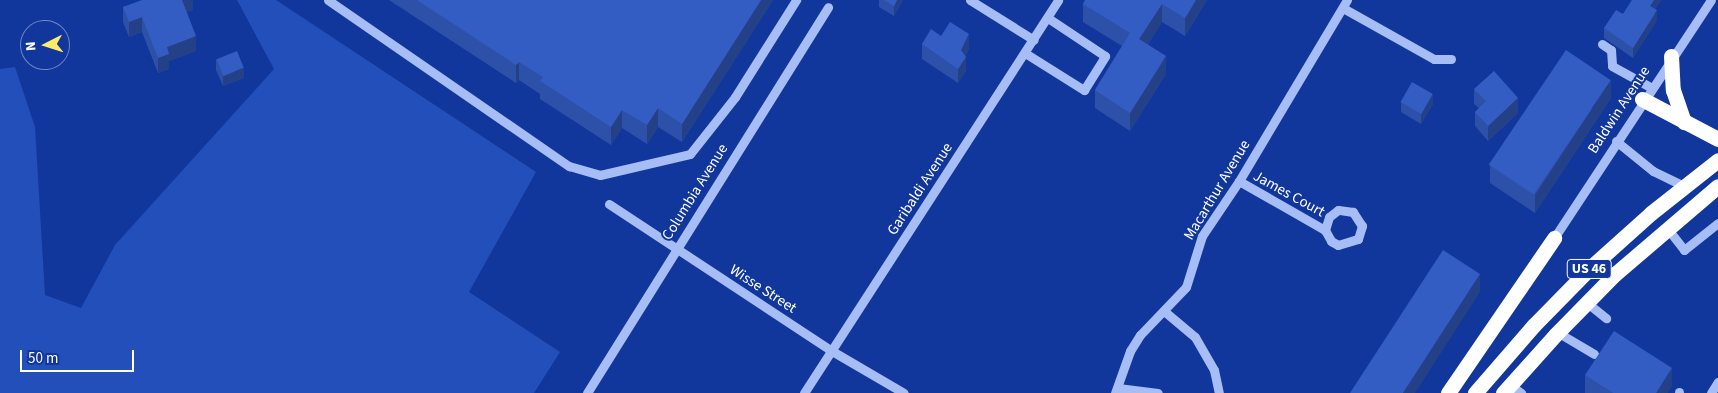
<!DOCTYPE html>
<style>
body{margin:0}
#map{position:relative;width:1718px;height:393px;overflow:hidden;background:#11379d;font-family:"Source Sans 3",sans-serif}
div>[style]{position:absolute}
.green>*{inset:0;background:#234fbb}
.minor>*{height:9px;margin:-4.5px;padding:0 4.5px;transform-origin:4.5px;border-radius:4.5px;background:#a6bdf5}
.highway>*{height:15px;margin:-7.5px;padding:0 7.5px;transform-origin:7.5px;border-radius:7.5px;background:#fff}
.wall>*{inset:0;background:#2d50a8}
.shaded-wall>*{inset:0;background:#244188}
.building>*{inset:0;background:#345dc3;transform-origin:0 0}
span{translate:-50% -50%;white-space:nowrap;text-align:center;line-height:1.15;-webkit-text-stroke:4px #11379d;paint-order:stroke}
.shield-label span{padding:1px 4px;background:#11379d;border:1px solid;border-radius:4px;-webkit-text-stroke-width:0}
.shield-label{font-size:14px;color:#fff;font-weight:700}
.street-label{font-size:15px;color:#fff}
.north{position:absolute;left:20px;top:20px;width:50px;height:50px;box-sizing:border-box;background:#11379d;border:1px solid #7087c4;border-radius:50%;rotate:265deg;font-size:14px;font-weight:700;line-height:20px;text-align:center;color:#fff}
.north::after{content:'';display:block;margin:auto;width:18px;height:22px;background:#ffec69;clip-path:polygon(50% 0,100% 100%,50% 72%,0 100%)}
.scale{position:absolute;left:20px;top:350px;width:114px;height:22px;box-sizing:border-box;border:2px solid #fff;border-top:0;padding-left:6px;font-size:15px;line-height:18px;white-space:nowrap;color:#fff;-webkit-text-stroke:4px #11379d;paint-order:stroke}
</style>
<div id="map">
<div class="green">
<div style="clip-path:polygon(237px 0,276px 0,536px 172px,469px 292px,560px 352px,534px 393px,0 393px,0 69px,15px 67px,35px 127px,45px 295px,81px 308px,115px 245px,274px 69px)"></div>
</div>
<div class="minor">
<div style="left:328px;top:0;width:293px;rotate:34.6deg"></div>
<div style="left:569px;top:166px;width:32px;rotate:16deg"></div>
<div style="left:600px;top:175px;width:92px;rotate:-13.1deg"></div>
<div style="left:690px;top:154px;width:73px;rotate:-51.7deg"></div>
<div style="left:735px;top:97px;width:115px;rotate:-57.8deg"></div>
<div style="left:970px;top:0;width:75px;rotate:32deg"></div>
<div style="left:1343px;top:8px;width:104px;rotate:29.3deg"></div>
<div style="left:1434px;top:59px;width:17px"></div>
<div style="left:1602px;top:44px;width:11px;rotate:34deg"></div>
<div style="left:1611px;top:50px;width:16px;rotate:86deg"></div>
<div style="left:1612px;top:66px;width:43px;rotate:28.9deg"></div>
<div style="left:1025px;top:53px;width:70px;rotate:32.1deg"></div>
<div style="left:1084px;top:90px;width:40px;rotate:-58deg"></div>
<div style="left:1105px;top:56px;width:69px;rotate:-146.3deg"></div>
<div style="left:1616px;top:141px;width:48px;rotate:39deg"></div>
<div style="left:1653px;top:171px;width:34px;rotate:26deg"></div>
<div style="left:1239px;top:181px;width:99px;rotate:29.7deg"></div>
<div style="left:1325px;top:230px;width:13px;rotate:61deg"></div>
<div style="left:1331px;top:241px;width:8px;rotate:30deg"></div>
<div style="left:1338px;top:245px;width:21px;rotate:-17deg"></div>
<div style="left:1358px;top:239px;width:14px;rotate:-73deg"></div>
<div style="left:1362px;top:226px;width:17px;rotate:-123deg"></div>
<div style="left:1353px;top:212px;width:15px;rotate:-172deg"></div>
<div style="left:1338px;top:210px;width:11px;rotate:142deg"></div>
<div style="left:1329px;top:217px;width:14px;rotate:107deg"></div>
<div style="left:609px;top:204px;width:267px;rotate:33.4deg"></div>
<div style="left:832px;top:351px;width:83px;rotate:30.3deg"></div>
<div style="left:1667px;top:228px;width:28px;rotate:52deg"></div>
<div style="left:1684px;top:250px;width:43px;rotate:-38.5deg"></div>
<div style="left:1554px;top:238px;width:285px;rotate:-56.6deg"></div>
<div style="left:1586px;top:302px;width:26px;rotate:39deg"></div>
<div style="left:1164px;top:311px;width:40px;rotate:40deg"></div>
<div style="left:1195px;top:337px;width:38px;rotate:60deg"></div>
<div style="left:1214px;top:370px;width:24px;rotate:78deg"></div>
<div style="left:1557px;top:332px;width:43px;rotate:30.7deg"></div>
<div style="left:1510px;top:385px;width:14px;rotate:36deg"></div>
<div style="left:1118px;top:388px;width:40px;rotate:7.1deg"></div>
<div style="left:1679px;top:392px;width:1px;rotate:90deg"></div>
<div style="left:587px;top:393px;width:455px;rotate:-58deg"></div>
<div style="left:804px;top:393px;width:468px;rotate:-57.1deg"></div>
<div style="left:1115px;top:393px;width:45px;rotate:-70.3deg"></div>
<div style="left:1130px;top:351px;width:19px;rotate:-58deg"></div>
<div style="left:1140px;top:335px;width:66px;rotate:-46.2deg"></div>
<div style="left:1186px;top:287px;width:53px;rotate:-72.6deg"></div>
<div style="left:1202px;top:236px;width:66px;rotate:-56.1deg"></div>
<div style="left:1239px;top:181px;width:211px;rotate:-59.2deg"></div>
<div style="left:1711px;top:393px;width:13px;rotate:-58deg"></div>
</div>
<div class="highway">
<div style="left:1671px;top:56px;width:34px;rotate:87deg"></div>
<div style="left:1673px;top:90px;width:34px;rotate:71deg"></div>
<div style="left:1642px;top:99px;width:86px;rotate:27.8deg"></div>
<div style="left:1448px;top:393px;width:188px;rotate:-55.6deg"></div>
<div style="left:1475px;top:393px;width:90px;rotate:-49.1deg"></div>
<div style="left:1534px;top:325px;width:83px;rotate:-45.5deg"></div>
<div style="left:1592px;top:266px;width:79px;rotate:-41.9deg"></div>
<div style="left:1651px;top:213px;width:85px;rotate:-38.3deg"></div>
<div style="left:1503px;top:393px;width:79px;rotate:-48.1deg"></div>
<div style="left:1556px;top:334px;width:84px;rotate:-45.5deg"></div>
<div style="left:1615px;top:274px;width:135px;rotate:-40.5deg"></div>
</div>
<div class="wall">
<div style="clip-path:polygon(193px 0,193px 10px,187px 12px,196px 51px,169px 61px,169px 69px,158px 73px,142px 32px,129px 37px,123px 22px,123px 7px)"></div>
<div style="clip-path:polygon(389px 0,773px 0,682px 142px,658px 127px,647px 144px,622px 128px,611px 145px,540px 99px,540px 94px,519px 80px,516px 83px)"></div>
<div style="clip-path:polygon(879px 0,903px 0,894px 16px,879px 7px)"></div>
<div style="clip-path:polygon(1207px 0,1185px 36px,1162px 22px,1148px 44px,1166px 74px,1130px 131px,1095px 108px,1095px 90px,1122px 46px,1083px 22px,1083px 4px)"></div>
<div style="clip-path:polygon(1632px 0,1661px 0,1655px 9px,1657px 20px,1633px 58px,1604px 38px,1604px 28px,1623px 14px)"></div>
<div style="clip-path:polygon(941px 36px,969px 49px,965px 56px,966px 71px,958px 83px,922px 59px,922px 44px)"></div>
<div style="clip-path:polygon(216px 59px,244px 78px,223px 86px,216px 70px)"></div>
<div style="clip-path:polygon(1474px 89px,1518px 113px,1488px 141px,1475px 126px,1475px 112px,1479px 108px,1474px 104px)"></div>
<div style="clip-path:polygon(1611px 98px,1535px 213px,1490px 183px,1490px 165px)"></div>
<div style="clip-path:polygon(1401px 102px,1433px 104px,1421px 124px,1401px 112px)"></div>
<div style="clip-path:polygon(1585px 375px,1672px 386px,1667px 393px,1585px 393px)"></div>
</div>
<div class="shaded-wall">
<div style="clip-path:polygon(182px 0,193px 0,193px 10px,182px 14px)"></div>
<div style="clip-path:polygon(761px 0,773px 0,682px 142px,682px 124px)"></div>
<div style="clip-path:polygon(897px 0,903px 0,894px 16px,894px 6px)"></div>
<div style="clip-path:polygon(1196px 0,1207px 0,1185px 36px,1185px 18px)"></div>
<div style="clip-path:polygon(1654px 0,1661px 0,1650px 16px,1650px 6px)"></div>
<div style="clip-path:polygon(1162px 4px,1162px 22px,1139px 57px,1139px 39px)"></div>
<div style="clip-path:polygon(1657px 10px,1657px 20px,1633px 58px,1633px 48px)"></div>
<div style="clip-path:polygon(142px 17px,142px 32px,129px 37px,129px 22px)"></div>
<div style="clip-path:polygon(969px 34px,969px 49px,963px 61px,966px 57px,966px 71px,958px 83px,958px 69px,961px 50px)"></div>
<div style="clip-path:polygon(196px 36px,196px 51px,169px 61px,169px 69px,158px 73px,158px 58px,167px 47px)"></div>
<div style="clip-path:polygon(1166px 56px,1166px 74px,1130px 131px,1130px 113px)"></div>
<div style="clip-path:polygon(519px 62px,519px 80px,516px 83px,516px 65px)"></div>
<div style="clip-path:polygon(244px 68px,244px 78px,223px 86px,223px 76px)"></div>
<div style="clip-path:polygon(1611px 80px,1611px 98px,1535px 213px,1535px 195px)"></div>
<div style="clip-path:polygon(1433px 94px,1433px 104px,1421px 124px,1421px 114px)"></div>
<div style="clip-path:polygon(1518px 98px,1518px 113px,1488px 141px,1488px 126px)"></div>
<div style="clip-path:polygon(658px 108px,658px 127px,647px 144px,647px 125px)"></div>
<div style="clip-path:polygon(622px 110px,622px 128px,611px 145px,611px 127px)"></div>
<div style="clip-path:polygon(1480px 274px,1480px 292px,1415px 393px,1403px 393px)"></div>
<div style="clip-path:polygon(1672px 368px,1672px 386px,1667px 393px,1656px 393px)"></div>
</div>
<div class="building">
<div style="clip-path:polygon(142px 0,182px 0,196px 36px,167px 47px,169px 54px,158px 58px,142px 17px,129px 22px,123px 7px)"></div>
<div style="clip-path:polygon(417px 0,761px 0,682px 124px,658px 108px,647px 125px,622px 110px,611px 127px,540px 81px,543px 77px,519px 62px,516px 65px)"></div>
<div style="clip-path:polygon(884px 0,897px 0,894px 6px)"></div>
<div style="clip-path:polygon(1085px 0,1196px 0,1185px 18px,1162px 4px,1139px 39px,1166px 56px,1130px 113px,1095px 90px,1130px 33px,1083px 4px)"></div>
<div style="clip-path:polygon(1632px 0,1654px 0,1650px 6px,1657px 10px,1633px 48px,1604px 28px,1616px 10px,1623px 14px)"></div>
<div style="clip-path:polygon(950px 22px,969px 34px,961px 50px,966px 57px,958px 69px,922px 44px,931px 29px,941px 36px)"></div>
<div style="left:1566px;top:50px;width:54px;height:138px;rotate:34deg"></div>
<div style="left:237px;top:51px;width:18px;height:22px;rotate:68deg"></div>
<div style="clip-path:polygon(1494px 71px,1518px 98px,1488px 126px,1475px 112px,1486px 101px,1474px 89px)"></div>
<div style="left:1412px;top:82px;width:24px;height:23px;rotate:30deg"></div>
<div style="clip-path:polygon(1443px 250px,1480px 274px,1403px 393px,1350px 393px)"></div>
<div style="clip-path:polygon(1614px 331px,1672px 368px,1656px 393px,1613px 393px,1585px 375px)"></div>
</div>
<div class="shield-label">
<span style="left:1589px;top:269px">US 46</span>
</div>
<div class="street-label">
<span style="left:1619px;top:110px;rotate:-57deg">Baldwin Avenue</span>
<span style="left:920px;top:189px;rotate:-57deg">Garibaldi Avenue</span>
<span style="left:1217px;top:190px;rotate:-59deg">Macarthur Avenue</span>
<span style="left:695px;top:192px;rotate:-58deg">Columbia Avenue</span>
<span style="left:1289px;top:194px;rotate:29deg">James Court</span>
<span style="left:763px;top:289px;rotate:33deg">Wisse Street</span>
</div>
<div class="north">N</div>
<div class="scale">50 m</div>
</div>
